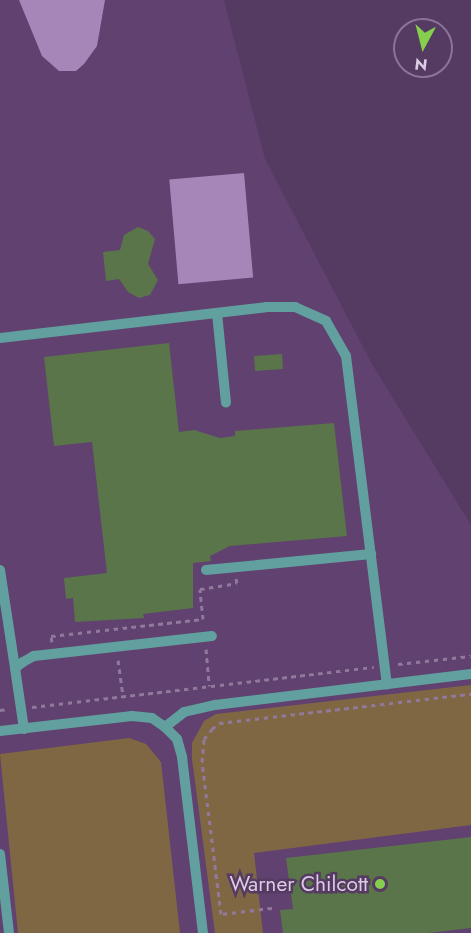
<!DOCTYPE html>
<style>
body{margin:0}
#map{position:relative;width:471px;height:933px;overflow:hidden;background:#553a62;font-family:Jost,sans-serif}
div>[style]{position:absolute}
.built>*{inset:0;background:#604170}
.green>*{inset:0;background:#806744}
.water>*{inset:0;background:#a685b8;transform-origin:0 0}
.building>*{inset:0;background:#5a7549;transform-origin:0 0}
.path>*{height:3px;margin-top:-1.5px;transform-origin:0;background:repeating-linear-gradient(90deg,#90799a 0 4.5px,transparent 0 9px)}
.minor>*{height:10px;margin:-5px;padding:0 5px;transform-origin:5px;border-radius:5px;background:#62a09f}
.dots>*{width:16px;height:16px;translate:-50% -50%;box-sizing:border-box;border:3px solid #553a62;border-radius:50%}
span{translate:-50% -50%;white-space:nowrap;text-align:center;line-height:1.15;-webkit-text-stroke:5px #553a62;paint-order:stroke}
.poi-label{font-size:21px;color:#dccce4}
.right{translate:-100% -50%;text-align:right}
.north{position:absolute;left:393px;top:18px;width:60px;height:60px;box-sizing:border-box;background:#553a62;border:2px solid #8b7496;border-radius:50%;rotate:187deg;font-size:16px;font-weight:700;line-height:24px;text-align:center;color:#dccce4}
.north::after{content:'';display:block;margin:auto;width:21px;height:27px;background:#85cf4d;clip-path:polygon(50% 0,100% 100%,50% 72%,0 100%)}
</style>
<div id="map">
<div class="built">
<div style="clip-path:polygon(0 0,224px 0,265px 159px,372px 364px,471px 525px,471px 933px,0 933px)"></div>
</div>
<div class="green">
<div style="clip-path:polygon(471px 685px,471px 825px,254px 853px,263px 933px,215px 933px,192px 759px,192px 743px,204px 721px,216px 714px)"></div>
<div style="clip-path:polygon(129px 738px,146px 744px,161px 762px,180px 933px,18px 933px,0 754px)"></div>
</div>
<div class="water">
<div style="clip-path:polygon(19px 0,105px 0,97px 46px,84px 64px,76px 71px,59px 71px,42px 56px)"></div>
<div style="left:244px;top:173px;width:105px;height:75px;rotate:85deg"></div>
</div>
<div class="building">
<div style="clip-path:polygon(138px 227px,148px 231px,155px 239px,148px 264px,158px 280px,150px 295px,139px 298px,128px 292px,119px 279px,106px 281px,103px 252px,120px 250px,124px 235px)"></div>
<div style="clip-path:polygon(169px 343px,179px 432px,194px 430px,220px 438px,235px 436px,235px 431px,334px 423px,347px 536px,230px 546px,210px 556px,211px 561px,193px 563px,193px 608px,143px 614px,144px 618px,75px 622px,73px 598px,66px 599px,64px 578px,107px 573px,92px 442px,54px 446px,44px 357px)"></div>
<div style="left:282px;top:354px;width:15px;height:28px;rotate:86deg"></div>
<div style="clip-path:polygon(471px 837px,471px 928px,428px 933px,283px 933px,280px 910px,293px 909px,286px 858px)"></div>
</div>
<div class="path">
<div style="left:203px;top:619px;width:30px;rotate:-96deg"></div>
<div style="left:200px;top:589px;width:37px;rotate:-9deg"></div>
<div style="left:237px;top:583px;width:5px;rotate:-101deg"></div>
<div style="left:52px;top:642px;width:6px;rotate:-99deg"></div>
<div style="left:51px;top:636px;width:153px;rotate:-6.4deg"></div>
<div style="left:206px;top:649px;width:37px;rotate:85deg"></div>
<div style="left:118px;top:660px;width:37px;rotate:82deg"></div>
<div style="left:398px;top:664px;width:73px;rotate:-6.3deg"></div>
<div style="left:32px;top:707px;width:344px;rotate:-6.7deg"></div>
<div style="left:0;top:710px;width:7px;rotate:-8deg"></div>
<div style="left:272px;top:908px;width:51px;rotate:173.3deg"></div>
<div style="left:221px;top:914px;width:153px;rotate:-97.1deg"></div>
<div style="left:202px;top:762px;width:23px;rotate:-85deg"></div>
<div style="left:204px;top:739px;width:13px;rotate:-51deg"></div>
<div style="left:212px;top:729px;width:9px;rotate:-41deg"></div>
<div style="left:219px;top:723px;width:254px;rotate:-6.6deg"></div>
</div>
<div class="minor">
<div style="left:217px;top:313px;width:90px;rotate:84.3deg"></div>
<div style="left:0;top:338px;width:268px;rotate:-6.6deg"></div>
<div style="left:266px;top:307px;width:29px"></div>
<div style="left:295px;top:307px;width:34px;rotate:24deg"></div>
<div style="left:326px;top:321px;width:40px;rotate:60.3deg"></div>
<div style="left:346px;top:356px;width:331px;rotate:82.9deg"></div>
<div style="left:0;top:570px;width:99px;rotate:81.3deg"></div>
<div style="left:206px;top:570px;width:166px;rotate:-5.5deg"></div>
<div style="left:165px;top:727px;width:24px;rotate:-38deg"></div>
<div style="left:184px;top:712px;width:32px;rotate:-13deg"></div>
<div style="left:215px;top:705px;width:258px;rotate:-6.9deg"></div>
<div style="left:24px;top:729px;width:62px;rotate:-98.4deg"></div>
<div style="left:15px;top:668px;width:10px;rotate:-37deg"></div>
<div style="left:23px;top:662px;width:13px;rotate:-29deg"></div>
<div style="left:34px;top:656px;width:179px;rotate:-6.4deg"></div>
<div style="left:0;top:731px;width:133px;rotate:-6.5deg"></div>
<div style="left:132px;top:716px;width:20px;rotate:6deg"></div>
<div style="left:152px;top:718px;width:16px;rotate:35deg"></div>
<div style="left:165px;top:727px;width:17px;rotate:45deg"></div>
<div style="left:177px;top:739px;width:19px;rotate:74deg"></div>
<div style="left:182px;top:757px;width:177px;rotate:83.2deg"></div>
<div style="left:0;top:854px;width:80px;rotate:83.5deg"></div>
</div>
<div class="dots">
<div style="left:380px;top:884px;background:#85cf4d"></div>
</div>
<div class="poi-label">
<span class="right" style="left:368px;top:884px">Warner Chilcott</span>
</div>
<div class="north">N</div>
</div>
